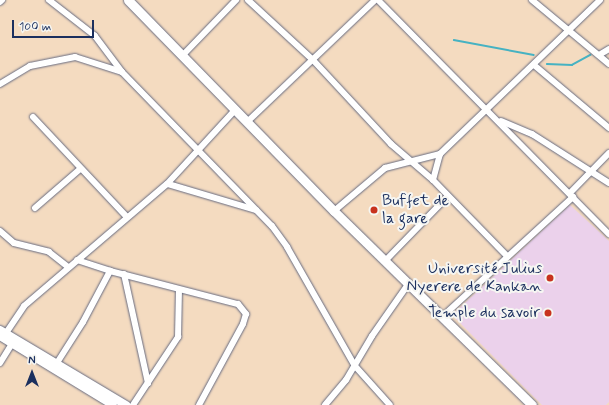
<!DOCTYPE html>
<meta charset="utf-8">
<style>
body{margin:0}
#map{position:relative;width:609px;height:405px;overflow:hidden;background:#f4dbc0;font-family:Mynerve,sans-serif}
div>[style]{position:absolute}
.built>*{inset:0;background:#ebd1eb}
.stream>*{height:1.5px;margin:-0.75px;padding:0 0.75px;transform-origin:0.75px;border-radius:0.75px;background:#46b2c2}
.roads{filter:drop-shadow(0 0 1px #676b80) drop-shadow(0 0 1px #676b80)}
.minor>*{height:6px;margin:-3px;padding:0 3px;transform-origin:3px;border-radius:3px;background:#fff}
.major>*{height:8px;margin:-4px;padding:0 4px;transform-origin:4px;border-radius:4px;background:#fff}
.highway>*{height:9px;margin:-4.5px;padding:0 4.5px;transform-origin:4.5px;border-radius:4.5px;background:#fff}
.dots>*{width:11px;height:11px;translate:-50% -50%;box-sizing:border-box;border:2px solid #f6f6f2;border-radius:50%}
span{translate:-50% -50%;white-space:nowrap;text-align:center;line-height:1.15;-webkit-text-stroke:4px #f6f6f2;paint-order:stroke}
.poi-label{font-size:16px;color:#1b2f5e}
.left{translate:0 -50%;text-align:left}
.right{translate:-100% -50%;text-align:right}
.north{position:absolute;left:12px;top:353px;width:40px;height:40px;-webkit-text-stroke:3px #f6f6f2;paint-order:stroke;rotate:0deg;font-size:11px;font-weight:700;line-height:16px;text-align:center;color:#1b2f5e}
.north::after{content:'';display:block;margin:auto;width:14px;height:18px;background:#1b2f5e;clip-path:polygon(50% 0,100% 100%,50% 72%,0 100%)}
.scale{position:absolute;left:12px;top:20px;width:82px;height:18px;box-sizing:border-box;border:2px solid #1b2f5e;border-top:0;padding-left:5px;font-size:12px;line-height:14px;white-space:nowrap;color:#1b2f5e;-webkit-text-stroke:3px #f6f6f2;paint-order:stroke}
</style>
<div id="map">
<div class="built">
<div style="clip-path:polygon(570px 205px,609px 241px,609px 402px,606px 405px,542px 405px,452px 315px)"></div>
</div>
<div class="stream">
<div style="left:454px;top:40px;width:81px;rotate:10.6deg"></div>
<div style="left:547px;top:64px;width:25px;rotate:2deg"></div>
<div style="left:572px;top:65px;width:21px;rotate:-29deg"></div>
</div>
<div class="roads">
<div class="minor">
<div style="left:49px;top:0;width:58px;rotate:38deg"></div>
<div style="left:95px;top:36px;width:45px;rotate:53.1deg"></div>
<div style="left:122px;top:72px;width:215px;rotate:45.8deg"></div>
<div style="left:272px;top:226px;width:26px;rotate:54deg"></div>
<div style="left:287px;top:247px;width:137px;rotate:60.3deg"></div>
<div style="left:355px;top:366px;width:52px;rotate:48.1deg"></div>
<div style="left:248px;top:0;width:88px;rotate:42.7deg"></div>
<div style="left:313px;top:60px;width:115px;rotate:47.1deg"></div>
<div style="left:391px;top:144px;width:55px;rotate:40.6deg"></div>
<div style="left:433px;top:180px;width:107px;rotate:45.8deg"></div>
<div style="left:378px;top:0;width:329px;rotate:45.4deg"></div>
<div style="left:532px;top:0;width:100px;rotate:39.7deg"></div>
<div style="left:0;top:2px;width:3px;rotate:-45deg"></div>
<div style="left:599px;top:55px;width:12px;rotate:-31deg"></div>
<div style="left:182px;top:56px;width:78px;rotate:-46deg"></div>
<div style="left:534px;top:65px;width:98px;rotate:40deg"></div>
<div style="left:0;top:84px;width:35px;rotate:-31deg"></div>
<div style="left:30px;top:66px;width:46px;rotate:-11.3deg"></div>
<div style="left:75px;top:57px;width:49px;rotate:17.7deg"></div>
<div style="left:33px;top:117px;width:137px;rotate:46.8deg"></div>
<div style="left:501px;top:121px;width:34px;rotate:23deg"></div>
<div style="left:532px;top:134px;width:91px;rotate:32.5deg"></div>
<div style="left:247px;top:122px;width:177px;rotate:-43.6deg"></div>
<div style="left:433px;top:180px;width:27px;rotate:-75deg"></div>
<div style="left:168px;top:184px;width:92px;rotate:16.5deg"></div>
<div style="left:570px;top:193px;width:56px;rotate:-45.7deg"></div>
<div style="left:35px;top:208px;width:60px;rotate:-40.9deg"></div>
<div style="left:334px;top:211px;width:67px;rotate:-40.1deg"></div>
<div style="left:385px;top:168px;width:57px;rotate:-14.3deg"></div>
<div style="left:440px;top:154px;width:222px;rotate:-43.9deg"></div>
<div style="left:0;top:231px;width:18px;rotate:41deg"></div>
<div style="left:14px;top:243px;width:36px;rotate:14deg"></div>
<div style="left:49px;top:252px;width:24px;rotate:38deg"></div>
<div style="left:77px;top:260px;width:35px;rotate:18deg"></div>
<div style="left:110px;top:271px;width:132px;rotate:14.5deg"></div>
<div style="left:238px;top:304px;width:13px;rotate:51deg"></div>
<div style="left:246px;top:314px;width:10px;rotate:107deg"></div>
<div style="left:243px;top:324px;width:92px;rotate:118.5deg"></div>
<div style="left:386px;top:260px;width:89px;rotate:-45.9deg"></div>
<div style="left:124px;top:274px;width:112px;rotate:77.6deg"></div>
<div style="left:442px;top:317px;width:178px;rotate:-42.5deg"></div>
<div style="left:6px;top:333px;width:32px;rotate:-56deg"></div>
<div style="left:24px;top:306px;width:188px;rotate:-40.5deg"></div>
<div style="left:167px;top:184px;width:100px;rotate:-47.4deg"></div>
<div style="left:0;top:363px;width:26px;rotate:-58deg"></div>
<div style="left:55px;top:366px;width:52px;rotate:-57.5deg"></div>
<div style="left:83px;top:322px;width:58px;rotate:-62.1deg"></div>
<div style="left:133px;top:405px;width:82px;rotate:-56.5deg"></div>
<div style="left:178px;top:337px;width:47px;rotate:-88.8deg"></div>
<div style="left:325px;top:405px;width:33px;rotate:-50deg"></div>
<div style="left:346px;top:380px;width:51px;rotate:-59.4deg"></div>
<div style="left:372px;top:336px;width:65px;rotate:-55.1deg"></div>
</div>
<div class="major">
<div style="left:0;top:330px;width:147px;rotate:30.8deg"></div>
<div style="left:0;top:336px;width:132px;rotate:31.4deg"></div>
</div>
<div class="highway">
<div style="left:128px;top:0;width:295px;rotate:45.7deg"></div>
<div style="left:334px;top:211px;width:277px;rotate:44.4deg"></div>
</div>
</div>
<div class="dots">
<div style="left:374px;top:210px;background:#c8321e"></div>
<div style="left:550px;top:278px;background:#c8321e"></div>
<div style="left:548px;top:313px;background:#c8321e"></div>
</div>
<div class="poi-label">
<span class="left" style="left:382px;top:210px">Buffet de<br>la gare</span>
<span class="right" style="left:542px;top:278px">Université Julius<br>Nyerere de Kankan</span>
<span class="right" style="left:540px;top:313px">Temple du savoir</span>
</div>
<div class="north">N</div>
<div class="scale">100 m</div>
</div>
